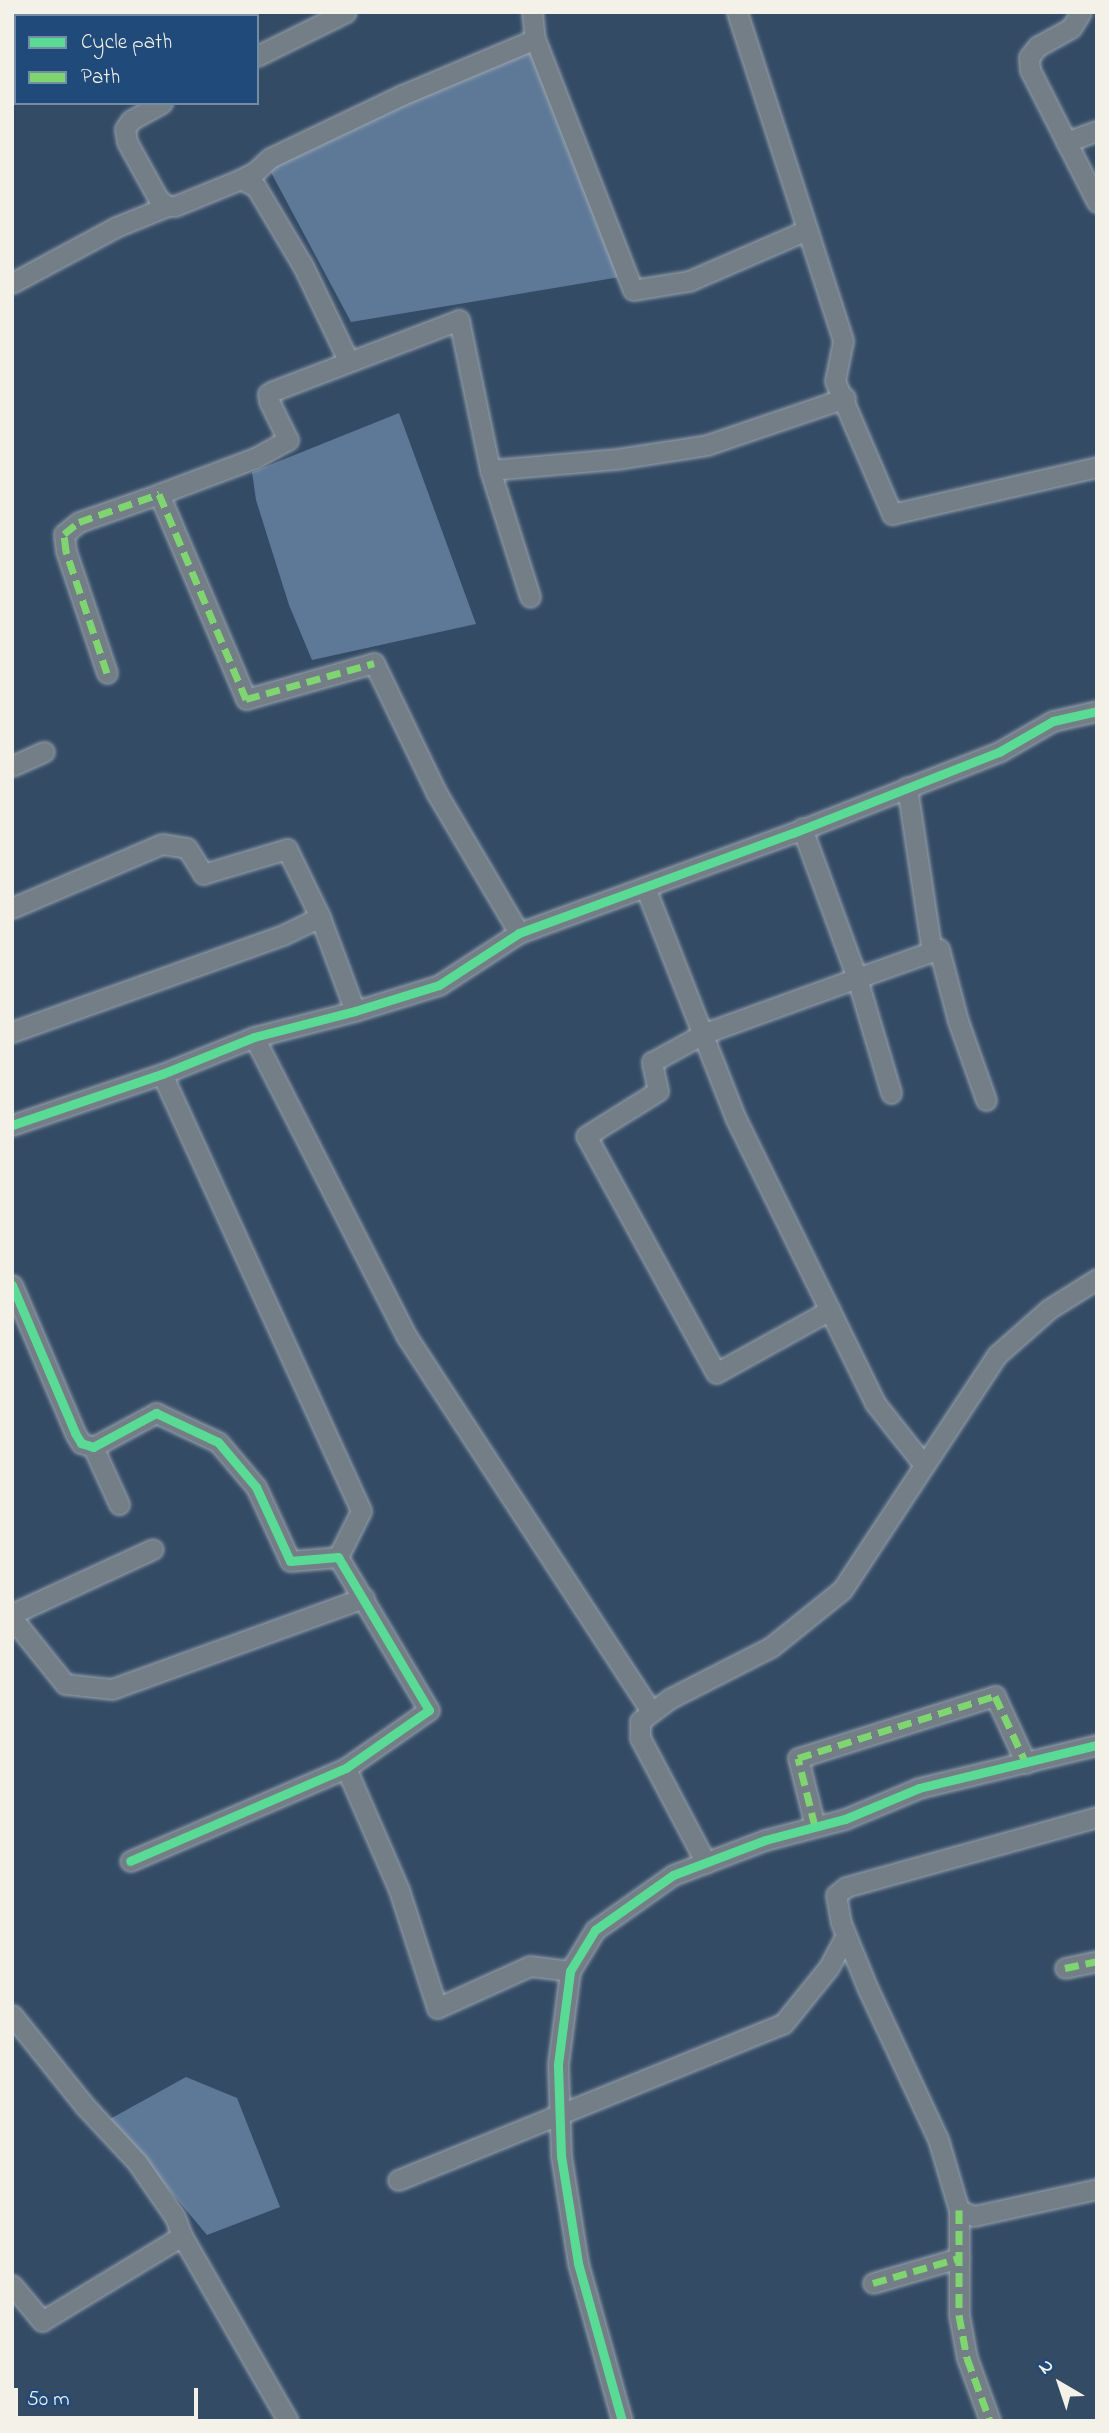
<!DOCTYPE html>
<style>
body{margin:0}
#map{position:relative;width:1109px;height:2433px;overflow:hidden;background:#344b65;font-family:"Indie Flower",sans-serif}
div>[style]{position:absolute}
.water>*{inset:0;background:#5e7998}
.roads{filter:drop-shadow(0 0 2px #9ba5af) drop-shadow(0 0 2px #9ba5af)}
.service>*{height:10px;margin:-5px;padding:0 5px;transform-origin:5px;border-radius:5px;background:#737e87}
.minor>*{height:19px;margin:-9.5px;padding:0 9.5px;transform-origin:9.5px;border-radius:9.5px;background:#737e87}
.quiet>*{height:7px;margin-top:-3.5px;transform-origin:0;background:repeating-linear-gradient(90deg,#7fd670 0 14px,transparent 0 21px)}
.cycleway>*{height:9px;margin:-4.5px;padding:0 4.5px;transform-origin:4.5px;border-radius:4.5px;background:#5adb95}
span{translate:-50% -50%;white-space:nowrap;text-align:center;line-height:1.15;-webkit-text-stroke:5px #1f4a7a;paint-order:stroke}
.frame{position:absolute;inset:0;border:14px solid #f4f1e8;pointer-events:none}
.legend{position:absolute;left:14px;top:14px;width:245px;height:91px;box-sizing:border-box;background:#1f4a7a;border:2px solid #748da6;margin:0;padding:9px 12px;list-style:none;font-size:21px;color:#f4f1e8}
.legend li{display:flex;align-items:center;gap:14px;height:35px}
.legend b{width:35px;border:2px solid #748da6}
.north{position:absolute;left:1025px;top:2349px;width:70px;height:70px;-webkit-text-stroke:5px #1f4a7a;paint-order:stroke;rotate:321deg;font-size:19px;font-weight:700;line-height:28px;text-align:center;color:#f4f1e8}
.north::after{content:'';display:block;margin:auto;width:24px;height:32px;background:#f4f1e8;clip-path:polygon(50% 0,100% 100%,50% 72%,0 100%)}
.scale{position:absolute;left:14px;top:2388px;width:184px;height:32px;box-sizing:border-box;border:4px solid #f4f1e8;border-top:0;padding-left:9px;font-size:21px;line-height:24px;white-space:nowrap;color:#f4f1e8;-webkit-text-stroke:5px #1f4a7a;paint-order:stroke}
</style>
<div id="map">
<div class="water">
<div style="clip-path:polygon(529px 39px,620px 277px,351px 322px,266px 163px)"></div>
<div style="clip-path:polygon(399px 413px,476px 624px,312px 660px,289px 605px,256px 500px,252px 472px)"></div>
<div style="clip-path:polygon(186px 2077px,237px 2098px,280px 2207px,207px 2235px,110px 2119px)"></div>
</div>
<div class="roads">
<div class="service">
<div style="left:118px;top:16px;width:8px;rotate:-30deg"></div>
</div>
<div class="minor">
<div style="left:532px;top:12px;width:27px;rotate:84deg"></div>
<div style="left:535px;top:39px;width:269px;rotate:68.7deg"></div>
<div style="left:633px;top:290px;width:57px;rotate:-9.1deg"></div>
<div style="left:689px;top:281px;width:129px;rotate:-23.4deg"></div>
<div style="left:737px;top:12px;width:346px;rotate:72.1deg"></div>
<div style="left:843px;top:341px;width:41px;rotate:101.3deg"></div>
<div style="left:835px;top:381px;width:145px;rotate:66.8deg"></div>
<div style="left:892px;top:514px;width:210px;rotate:-12.9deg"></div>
<div style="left:1081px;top:12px;width:19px;rotate:122deg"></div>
<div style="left:1071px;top:28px;width:38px;rotate:151deg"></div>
<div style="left:1038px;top:46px;width:14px;rotate:129deg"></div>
<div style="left:1029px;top:57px;width:13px;rotate:86deg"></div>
<div style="left:1030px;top:70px;width:148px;rotate:63.1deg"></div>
<div style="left:257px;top:56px;width:99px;rotate:-26.3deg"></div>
<div style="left:162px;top:103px;width:35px;rotate:151deg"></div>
<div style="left:131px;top:120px;width:11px;rotate:124deg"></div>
<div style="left:125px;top:129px;width:13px;rotate:81deg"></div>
<div style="left:127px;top:142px;width:66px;rotate:61.1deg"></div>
<div style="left:159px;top:200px;width:11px;rotate:34deg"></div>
<div style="left:168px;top:206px;width:7px"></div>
<div style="left:175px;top:206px;width:71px;rotate:-22.2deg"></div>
<div style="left:241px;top:179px;width:17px;rotate:28deg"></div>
<div style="left:256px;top:187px;width:92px;rotate:59.3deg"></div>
<div style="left:303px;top:266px;width:106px;rotate:64.4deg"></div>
<div style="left:1066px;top:142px;width:33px;rotate:-20deg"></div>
<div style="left:241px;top:179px;width:16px;rotate:-27deg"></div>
<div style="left:255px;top:172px;width:21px;rotate:-43deg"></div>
<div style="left:270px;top:158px;width:146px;rotate:-25.5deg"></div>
<div style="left:402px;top:95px;width:144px;rotate:-22.8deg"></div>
<div style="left:12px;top:283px;width:118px;rotate:-28.3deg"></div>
<div style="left:116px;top:227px;width:56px;rotate:-22deg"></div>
<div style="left:490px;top:470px;width:133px;rotate:72.5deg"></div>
<div style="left:159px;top:494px;width:103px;rotate:-20.6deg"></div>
<div style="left:255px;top:458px;width:38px;rotate:-29deg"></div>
<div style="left:288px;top:440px;width:43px;rotate:-116deg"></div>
<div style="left:269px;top:401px;width:7px;rotate:-98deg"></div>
<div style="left:268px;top:394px;width:6px;rotate:-31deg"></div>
<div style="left:273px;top:391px;width:199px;rotate:-20.9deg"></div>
<div style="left:459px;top:320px;width:153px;rotate:78.3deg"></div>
<div style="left:490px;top:470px;width:127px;rotate:-5deg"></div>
<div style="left:617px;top:459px;width:91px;rotate:-8.8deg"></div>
<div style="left:707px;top:445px;width:146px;rotate:-18.8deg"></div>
<div style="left:107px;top:673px;width:129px;rotate:-108.6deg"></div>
<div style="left:66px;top:551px;width:17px;rotate:-97deg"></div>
<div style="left:64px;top:534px;width:19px;rotate:-39deg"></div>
<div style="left:79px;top:522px;width:85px;rotate:-19.3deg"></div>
<div style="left:159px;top:494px;width:223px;rotate:67deg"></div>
<div style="left:246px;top:699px;width:133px;rotate:-15.7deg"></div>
<div style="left:374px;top:663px;width:143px;rotate:64.3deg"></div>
<div style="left:436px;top:792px;width:164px;rotate:59.5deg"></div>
<div style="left:12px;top:766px;width:35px;rotate:-24deg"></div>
<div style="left:907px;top:787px;width:167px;rotate:81.4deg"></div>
<div style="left:802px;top:828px;width:160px;rotate:69.9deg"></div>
<div style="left:857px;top:978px;width:87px;rotate:-19.5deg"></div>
<div style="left:939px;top:949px;width:74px;rotate:75.2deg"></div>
<div style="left:958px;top:1021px;width:84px;rotate:70.5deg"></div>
<div style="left:645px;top:887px;width:249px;rotate:68.6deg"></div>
<div style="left:736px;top:1119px;width:316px;rotate:63.9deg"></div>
<div style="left:875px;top:1403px;width:79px;rotate:51.7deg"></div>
<div style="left:12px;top:908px;width:163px;rotate:-23.1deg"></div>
<div style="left:162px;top:844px;width:25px;rotate:9deg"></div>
<div style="left:187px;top:848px;width:31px;rotate:58deg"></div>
<div style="left:203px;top:874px;width:88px;rotate:-16.6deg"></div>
<div style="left:287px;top:849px;width:76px;rotate:64.1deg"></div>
<div style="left:320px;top:917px;width:100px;rotate:69.6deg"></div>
<div style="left:12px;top:1032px;width:288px;rotate:-19.7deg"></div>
<div style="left:283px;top:935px;width:41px;rotate:-25.9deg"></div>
<div style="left:254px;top:1037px;width:337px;rotate:63deg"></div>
<div style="left:407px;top:1337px;width:447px;rotate:56.9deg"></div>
<div style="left:162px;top:1074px;width:480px;rotate:65.5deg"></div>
<div style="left:361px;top:1511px;width:51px;rotate:116.6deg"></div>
<div style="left:12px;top:1125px;width:158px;rotate:-18.8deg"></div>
<div style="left:162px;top:1074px;width:99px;rotate:-21.9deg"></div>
<div style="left:254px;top:1037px;width:104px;rotate:-14.4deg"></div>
<div style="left:355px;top:1011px;width:88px;rotate:-17.2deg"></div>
<div style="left:439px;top:985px;width:95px;rotate:-33deg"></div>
<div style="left:519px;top:933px;width:292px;rotate:-20.1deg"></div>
<div style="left:793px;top:833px;width:221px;rotate:-21.5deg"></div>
<div style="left:999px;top:752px;width:62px;rotate:-29.9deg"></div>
<div style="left:1053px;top:721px;width:45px;rotate:-12.8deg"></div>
<div style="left:12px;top:1285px;width:161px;rotate:66.9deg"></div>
<div style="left:75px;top:1433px;width:12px;rotate:59deg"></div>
<div style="left:81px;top:1443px;width:13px;rotate:18deg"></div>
<div style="left:93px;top:1447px;width:72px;rotate:-28.4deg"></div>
<div style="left:156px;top:1413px;width:68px;rotate:25.1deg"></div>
<div style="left:218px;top:1442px;width:59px;rotate:49.8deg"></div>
<div style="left:256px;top:1487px;width:81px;rotate:65.3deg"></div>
<div style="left:290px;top:1561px;width:48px;rotate:-4.8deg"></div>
<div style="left:338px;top:1557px;width:178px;rotate:59.3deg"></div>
<div style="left:429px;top:1710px;width:101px;rotate:145.1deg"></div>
<div style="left:346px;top:1768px;width:235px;rotate:156.7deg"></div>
<div style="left:830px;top:1310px;width:130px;rotate:151.1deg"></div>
<div style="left:716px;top:1373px;width:270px;rotate:-118.7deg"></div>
<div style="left:586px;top:1136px;width:85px;rotate:-32deg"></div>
<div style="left:658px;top:1091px;width:30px;rotate:-102deg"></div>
<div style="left:652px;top:1062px;width:60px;rotate:-28.7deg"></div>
<div style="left:705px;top:1033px;width:162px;rotate:-19.9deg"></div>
<div style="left:857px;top:978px;width:120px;rotate:73.5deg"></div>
<div style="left:93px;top:1447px;width:63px;rotate:65.5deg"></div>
<div style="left:12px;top:1614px;width:155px;rotate:-24.7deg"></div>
<div style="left:12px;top:1618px;width:85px;rotate:51.2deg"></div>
<div style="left:65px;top:1684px;width:47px;rotate:6.1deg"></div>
<div style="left:112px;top:1689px;width:268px;rotate:-19.9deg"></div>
<div style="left:346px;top:1768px;width:133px;rotate:66.5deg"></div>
<div style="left:399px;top:1890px;width:124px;rotate:72.1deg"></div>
<div style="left:437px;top:2008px;width:102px;rotate:-24.3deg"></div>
<div style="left:530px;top:1966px;width:40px;rotate:7.1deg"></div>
<div style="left:1097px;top:1817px;width:261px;rotate:164.4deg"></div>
<div style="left:846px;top:1887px;width:13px;rotate:141deg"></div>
<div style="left:836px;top:1895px;width:28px;rotate:80deg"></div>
<div style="left:841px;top:1923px;width:71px;rotate:67.8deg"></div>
<div style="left:868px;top:1989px;width:166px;rotate:65deg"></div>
<div style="left:938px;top:2139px;width:74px;rotate:73.5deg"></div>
<div style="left:959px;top:2210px;width:16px;rotate:22deg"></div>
<div style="left:974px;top:2216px;width:126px;rotate:-12.4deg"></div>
<div style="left:815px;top:1826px;width:70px;rotate:-104deg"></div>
<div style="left:798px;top:1758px;width:207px;rotate:-17.5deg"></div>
<div style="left:995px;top:1696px;width:74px;rotate:65.2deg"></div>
<div style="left:706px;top:1863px;width:141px;rotate:-117.8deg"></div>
<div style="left:640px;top:1738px;width:17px;rotate:-90deg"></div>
<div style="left:640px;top:1721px;width:36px;rotate:-37deg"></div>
<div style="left:669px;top:1699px;width:114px;rotate:-27deg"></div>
<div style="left:771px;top:1647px;width:91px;rotate:-38.8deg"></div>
<div style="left:842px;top:1590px;width:282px;rotate:-56.6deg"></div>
<div style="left:997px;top:1355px;width:69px;rotate:-41.5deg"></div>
<div style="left:1049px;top:1309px;width:57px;rotate:-32deg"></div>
<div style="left:1065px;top:1968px;width:33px;rotate:-12deg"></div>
<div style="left:12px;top:2015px;width:115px;rotate:51.3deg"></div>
<div style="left:84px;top:2105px;width:78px;rotate:47.1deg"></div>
<div style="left:137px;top:2162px;width:67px;rotate:55.4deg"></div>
<div style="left:175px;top:2217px;width:20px;rotate:70deg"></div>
<div style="left:182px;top:2236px;width:213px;rotate:60.2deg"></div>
<div style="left:398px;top:2180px;width:415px;rotate:-22.1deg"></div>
<div style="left:783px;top:2024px;width:73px;rotate:-51.1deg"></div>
<div style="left:829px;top:1967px;width:36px;rotate:-62deg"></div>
<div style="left:959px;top:2210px;width:105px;rotate:90deg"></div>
<div style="left:959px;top:2315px;width:44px;rotate:79.5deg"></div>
<div style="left:967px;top:2358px;width:67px;rotate:69.9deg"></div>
<div style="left:873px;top:2283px;width:90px;rotate:-16.2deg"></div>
<div style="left:12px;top:2285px;width:47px;rotate:50.2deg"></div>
<div style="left:42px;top:2321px;width:164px;rotate:-31.3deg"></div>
<div style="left:622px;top:2421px;width:164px;rotate:-105.6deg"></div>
<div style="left:578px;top:2263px;width:108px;rotate:-99deg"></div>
<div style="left:561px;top:2156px;width:92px;rotate:-91.9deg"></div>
<div style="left:558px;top:2064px;width:94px;rotate:-82.6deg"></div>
<div style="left:570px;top:1971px;width:48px;rotate:-58.6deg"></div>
<div style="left:595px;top:1930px;width:95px;rotate:-35.2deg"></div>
<div style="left:673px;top:1875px;width:98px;rotate:-20.8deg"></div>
<div style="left:765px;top:1840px;width:83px;rotate:-14.7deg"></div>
<div style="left:845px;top:1819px;width:80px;rotate:-22.7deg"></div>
<div style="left:919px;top:1788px;width:183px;rotate:-13.6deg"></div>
</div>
</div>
<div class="quiet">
<div style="left:107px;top:673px;width:129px;rotate:-108.6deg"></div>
<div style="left:66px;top:551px;width:17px;rotate:-97deg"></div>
<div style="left:64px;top:534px;width:19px;rotate:-39deg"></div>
<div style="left:79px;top:522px;width:85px;rotate:-19.3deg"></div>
<div style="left:159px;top:494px;width:223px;rotate:67deg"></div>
<div style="left:246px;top:699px;width:133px;rotate:-15.7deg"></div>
<div style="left:815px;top:1826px;width:70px;rotate:-104deg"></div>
<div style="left:798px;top:1758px;width:207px;rotate:-17.5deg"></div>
<div style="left:995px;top:1696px;width:74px;rotate:65.2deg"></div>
<div style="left:1065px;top:1968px;width:33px;rotate:-12deg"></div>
<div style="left:959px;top:2210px;width:105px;rotate:90deg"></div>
<div style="left:959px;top:2315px;width:44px;rotate:79.5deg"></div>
<div style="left:967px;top:2358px;width:67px;rotate:69.9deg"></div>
<div style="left:873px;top:2283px;width:90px;rotate:-16.2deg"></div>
</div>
<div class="cycleway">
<div style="left:12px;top:1125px;width:158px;rotate:-18.8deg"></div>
<div style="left:162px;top:1074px;width:99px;rotate:-21.9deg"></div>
<div style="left:254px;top:1037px;width:104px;rotate:-14.4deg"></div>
<div style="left:355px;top:1011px;width:88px;rotate:-17.2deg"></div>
<div style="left:439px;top:985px;width:95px;rotate:-33deg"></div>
<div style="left:519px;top:933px;width:292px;rotate:-20.1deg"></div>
<div style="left:793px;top:833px;width:221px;rotate:-21.5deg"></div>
<div style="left:999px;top:752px;width:62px;rotate:-29.9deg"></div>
<div style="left:1053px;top:721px;width:45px;rotate:-12.8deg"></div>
<div style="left:12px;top:1285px;width:161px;rotate:66.9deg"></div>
<div style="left:75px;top:1433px;width:12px;rotate:59deg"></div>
<div style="left:81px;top:1443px;width:13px;rotate:18deg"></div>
<div style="left:93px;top:1447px;width:72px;rotate:-28.4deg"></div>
<div style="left:156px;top:1413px;width:68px;rotate:25.1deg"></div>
<div style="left:218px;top:1442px;width:59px;rotate:49.8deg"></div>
<div style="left:256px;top:1487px;width:81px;rotate:65.3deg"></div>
<div style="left:290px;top:1561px;width:48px;rotate:-4.8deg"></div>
<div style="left:338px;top:1557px;width:178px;rotate:59.3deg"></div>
<div style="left:429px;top:1710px;width:101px;rotate:145.1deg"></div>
<div style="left:346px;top:1768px;width:235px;rotate:156.7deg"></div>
<div style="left:622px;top:2421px;width:164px;rotate:-105.6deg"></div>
<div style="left:578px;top:2263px;width:108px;rotate:-99deg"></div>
<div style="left:561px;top:2156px;width:92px;rotate:-91.9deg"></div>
<div style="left:558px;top:2064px;width:94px;rotate:-82.6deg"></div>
<div style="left:570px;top:1971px;width:48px;rotate:-58.6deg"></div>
<div style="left:595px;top:1930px;width:95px;rotate:-35.2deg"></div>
<div style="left:673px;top:1875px;width:98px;rotate:-20.8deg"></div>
<div style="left:765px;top:1840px;width:83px;rotate:-14.7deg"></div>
<div style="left:845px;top:1819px;width:80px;rotate:-22.7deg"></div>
<div style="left:919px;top:1788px;width:183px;rotate:-13.6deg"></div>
</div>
<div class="frame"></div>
<ul class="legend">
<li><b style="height:9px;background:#5adb95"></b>Cycle path</li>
<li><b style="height:9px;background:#7fd670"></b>Path</li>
</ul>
<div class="north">N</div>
<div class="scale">50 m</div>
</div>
